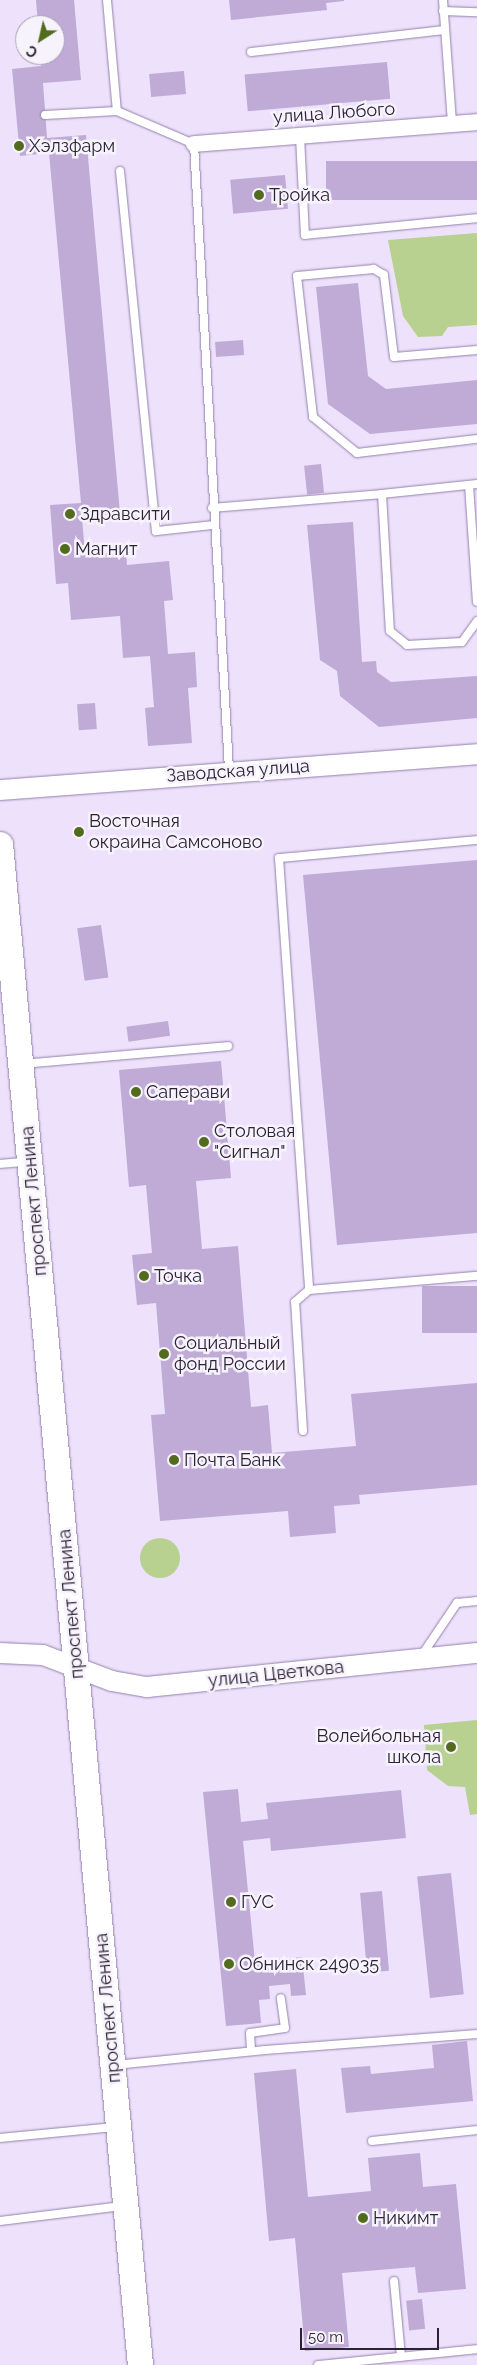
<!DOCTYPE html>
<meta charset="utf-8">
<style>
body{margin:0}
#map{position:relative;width:477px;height:2365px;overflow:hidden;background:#ede1fc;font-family:Raleway,sans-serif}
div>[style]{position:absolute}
.green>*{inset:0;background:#b8d191}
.round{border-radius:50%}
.building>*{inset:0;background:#bfabd6;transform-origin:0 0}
.roads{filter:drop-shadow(0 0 1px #9481aa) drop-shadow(0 0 1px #9481aa)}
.service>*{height:8px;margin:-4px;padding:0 4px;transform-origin:4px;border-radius:4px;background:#fff}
.minor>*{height:16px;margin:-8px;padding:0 8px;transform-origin:8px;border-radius:8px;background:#fff}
.tertiary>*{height:20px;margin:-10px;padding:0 10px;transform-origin:10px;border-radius:10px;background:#fff}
.primary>*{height:25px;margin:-12.5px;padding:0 12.5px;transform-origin:12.5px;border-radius:12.5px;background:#fff}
.dots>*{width:14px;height:14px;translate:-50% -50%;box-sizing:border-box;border:2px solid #f7f3fc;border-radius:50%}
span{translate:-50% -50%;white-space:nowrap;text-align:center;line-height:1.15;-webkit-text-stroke:5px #f7f3fc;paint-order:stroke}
.street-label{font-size:18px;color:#2b2334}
.poi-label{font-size:18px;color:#2b2334}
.left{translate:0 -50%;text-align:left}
.right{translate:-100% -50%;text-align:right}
.north{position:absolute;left:15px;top:15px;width:50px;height:50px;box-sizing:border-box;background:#f7f3fc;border:1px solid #a5a0ac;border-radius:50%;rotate:215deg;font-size:14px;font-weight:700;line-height:20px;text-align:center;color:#2b2334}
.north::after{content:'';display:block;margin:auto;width:18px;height:22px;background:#526b1d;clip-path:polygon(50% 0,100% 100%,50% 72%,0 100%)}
.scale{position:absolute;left:300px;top:2328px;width:139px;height:22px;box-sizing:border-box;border:2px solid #2b2334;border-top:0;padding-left:6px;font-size:15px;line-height:18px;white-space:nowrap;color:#2b2334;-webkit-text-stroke:4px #f7f3fc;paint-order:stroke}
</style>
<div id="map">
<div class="green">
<div style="clip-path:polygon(477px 233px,477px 325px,448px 327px,442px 336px,418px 337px,403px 316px,388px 240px)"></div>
<div class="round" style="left:140px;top:1538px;width:40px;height:40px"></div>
<div style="clip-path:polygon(477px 1720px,477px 1814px,470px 1815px,465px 1787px,448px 1786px,427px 1770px,424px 1725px)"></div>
</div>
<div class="building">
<div style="clip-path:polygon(36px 0,74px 0,81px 80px,43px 83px,47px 138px,86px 135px,120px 513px,82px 517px,85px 555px,126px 552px,127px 565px,169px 561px,173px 600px,164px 601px,168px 654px,195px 652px,197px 687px,188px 688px,192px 743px,148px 746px,145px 708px,154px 707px,150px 656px,123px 658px,120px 616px,71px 620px,68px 583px,56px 584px,50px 505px,81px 503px,49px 153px,20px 156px,12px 69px,41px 66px,40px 55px,55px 55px,55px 25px,38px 25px)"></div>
<div style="clip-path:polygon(229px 0,344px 0,344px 1px,326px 3px,327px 10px,231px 20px)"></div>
<div style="left:387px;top:62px;width:37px;height:143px;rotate:85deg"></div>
<div style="left:184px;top:71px;width:23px;height:35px;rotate:85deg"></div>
<div style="left:477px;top:161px;width:39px;height:151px;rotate:90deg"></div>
<div style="left:285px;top:175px;width:34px;height:55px;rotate:85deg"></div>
<div style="clip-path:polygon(358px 283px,368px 376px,386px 389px,477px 380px,477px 424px,370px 434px,328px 404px,316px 287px)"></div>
<div style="left:243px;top:340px;width:15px;height:28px;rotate:86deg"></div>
<div style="left:321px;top:464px;width:29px;height:17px;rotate:84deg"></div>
<div style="clip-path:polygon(353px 522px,362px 662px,376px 661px,377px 672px,391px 682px,477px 676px,477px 718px,379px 727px,340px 696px,337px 671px,320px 660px,307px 525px)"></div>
<div style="left:95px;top:703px;width:26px;height:18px;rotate:86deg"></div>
<div style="clip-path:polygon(477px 860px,477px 1233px,337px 1245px,303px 875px)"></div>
<div style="left:101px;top:925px;width:53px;height:24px;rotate:82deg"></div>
<div style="left:168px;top:1021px;width:15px;height:42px;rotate:82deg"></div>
<div style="clip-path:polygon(221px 1061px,231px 1178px,196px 1181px,202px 1249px,238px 1246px,251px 1407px,268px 1405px,272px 1453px,356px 1446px,351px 1394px,477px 1383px,477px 1485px,359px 1495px,360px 1504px,334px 1506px,336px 1533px,290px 1537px,288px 1511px,160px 1521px,151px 1415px,165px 1414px,156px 1303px,137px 1305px,132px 1255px,152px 1253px,146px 1185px,129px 1187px,119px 1070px)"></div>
<div style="left:477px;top:1286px;width:47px;height:55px;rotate:90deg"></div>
<div style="clip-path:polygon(238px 1789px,241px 1822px,268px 1819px,266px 1803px,401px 1790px,406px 1838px,271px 1851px,270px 1838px,243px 1841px,255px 1962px,302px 1957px,306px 1995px,291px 1996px,290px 1984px,269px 1986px,270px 1999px,259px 2000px,261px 2023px,226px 2026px,203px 1792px)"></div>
<div style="left:451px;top:1873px;width:122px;height:34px;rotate:84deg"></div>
<div style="left:382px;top:1891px;width:80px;height:22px;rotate:85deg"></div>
<div style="clip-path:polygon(467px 2041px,473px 2101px,346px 2113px,341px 2068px,370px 2066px,371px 2074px,434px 2068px,432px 2045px)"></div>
<div style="clip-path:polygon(296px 2069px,308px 2197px,371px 2191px,368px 2158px,420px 2153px,423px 2187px,456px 2184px,466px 2289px,418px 2293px,415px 2267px,342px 2273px,349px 2347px,305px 2351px,295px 2238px,269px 2241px,254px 2073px)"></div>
<div style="left:422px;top:2299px;width:30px;height:16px;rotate:84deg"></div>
</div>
<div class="roads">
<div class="service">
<div style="left:107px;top:0;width:111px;rotate:84.9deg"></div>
<div style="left:117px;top:111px;width:84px;rotate:23.2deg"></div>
<div style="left:194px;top:144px;width:628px;rotate:86.8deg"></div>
<div style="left:443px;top:0;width:124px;rotate:85.8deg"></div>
<div style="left:443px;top:11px;width:34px;rotate:2deg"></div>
<div style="left:251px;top:52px;width:195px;rotate:-6.5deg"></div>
<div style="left:45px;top:115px;width:72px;rotate:-3.2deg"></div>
<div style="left:300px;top:137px;width:98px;rotate:87.1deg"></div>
<div style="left:305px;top:235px;width:173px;rotate:-5.6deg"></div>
<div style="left:120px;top:171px;width:362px;rotate:84.3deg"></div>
<div style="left:156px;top:531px;width:57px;rotate:-6deg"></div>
<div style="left:477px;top:350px;width:83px;rotate:175.2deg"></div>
<div style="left:394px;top:357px;width:83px;rotate:-97deg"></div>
<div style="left:384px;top:275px;width:12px;rotate:-149deg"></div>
<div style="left:374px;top:269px;width:77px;rotate:174.8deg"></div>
<div style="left:297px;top:276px;width:142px;rotate:83.5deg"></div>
<div style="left:313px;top:417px;width:57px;rotate:39.3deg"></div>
<div style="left:357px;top:453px;width:121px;rotate:-6.7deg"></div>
<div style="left:477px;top:484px;width:96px;rotate:174deg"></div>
<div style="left:382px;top:494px;width:137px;rotate:86.7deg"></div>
<div style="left:390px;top:631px;width:22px;rotate:39deg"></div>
<div style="left:407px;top:645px;width:55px;rotate:-3.1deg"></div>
<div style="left:462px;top:642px;width:26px;rotate:-54deg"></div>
<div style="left:469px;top:485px;width:117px;rotate:86.1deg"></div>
<div style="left:212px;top:508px;width:171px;rotate:-4.7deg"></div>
<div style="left:477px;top:840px;width:199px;rotate:174.8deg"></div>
<div style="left:279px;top:858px;width:433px;rotate:86deg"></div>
<div style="left:309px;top:1290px;width:169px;rotate:-4.8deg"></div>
<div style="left:23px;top:1064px;width:206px;rotate:-5deg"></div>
<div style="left:0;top:1164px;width:25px;rotate:-5deg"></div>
<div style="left:303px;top:1431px;width:129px;rotate:-93.5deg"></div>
<div style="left:295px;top:1302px;width:18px;rotate:-41deg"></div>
<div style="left:422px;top:1655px;width:63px;rotate:-56.1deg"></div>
<div style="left:457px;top:1603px;width:20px;rotate:-6deg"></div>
<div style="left:251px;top:2051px;width:18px;rotate:-93deg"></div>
<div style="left:250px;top:2033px;width:35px;rotate:-8deg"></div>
<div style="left:285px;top:2028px;width:30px;rotate:-98deg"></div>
<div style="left:115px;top:2065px;width:151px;rotate:-5.7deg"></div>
<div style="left:265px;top:2050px;width:213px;rotate:-4.3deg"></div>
<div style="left:0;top:2138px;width:115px;rotate:-5.5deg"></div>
<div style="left:372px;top:2141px;width:106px;rotate:-6deg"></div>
<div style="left:0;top:2221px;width:123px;rotate:-7deg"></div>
<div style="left:394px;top:2281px;width:76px;rotate:84.7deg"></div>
<div style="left:318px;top:2365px;width:160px;rotate:-5.7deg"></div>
</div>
<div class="minor">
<div style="left:194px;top:144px;width:284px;rotate:-4.4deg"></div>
</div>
<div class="tertiary">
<div style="left:0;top:790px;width:478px;rotate:-4.3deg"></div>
<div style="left:0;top:1653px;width:43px;rotate:2.7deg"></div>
<div style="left:43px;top:1655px;width:74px;rotate:20.6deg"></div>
<div style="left:112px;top:1681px;width:36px;rotate:10deg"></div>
<div style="left:147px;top:1687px;width:332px;rotate:-5.9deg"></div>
</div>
<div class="primary">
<div style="left:0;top:844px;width:1527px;rotate:84.74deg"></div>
</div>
</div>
<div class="dots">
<div style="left:19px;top:146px;background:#526b1d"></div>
<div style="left:259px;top:195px;background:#526b1d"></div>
<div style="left:70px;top:514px;background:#526b1d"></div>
<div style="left:65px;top:549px;background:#526b1d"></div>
<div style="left:79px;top:832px;background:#526b1d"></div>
<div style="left:136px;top:1092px;background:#526b1d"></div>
<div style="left:204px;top:1142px;background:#526b1d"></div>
<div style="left:144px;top:1276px;background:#526b1d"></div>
<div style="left:164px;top:1354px;background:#526b1d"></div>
<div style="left:174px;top:1460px;background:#526b1d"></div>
<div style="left:451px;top:1747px;background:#526b1d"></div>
<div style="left:231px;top:1902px;background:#526b1d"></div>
<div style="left:229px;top:1964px;background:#526b1d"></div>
<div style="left:363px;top:2218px;background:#526b1d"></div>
</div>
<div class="street-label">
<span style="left:334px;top:113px;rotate:-4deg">улица Любого</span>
<span style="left:238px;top:771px;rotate:-4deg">Заводская улица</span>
<span style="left:34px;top:1201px;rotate:-95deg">проспект Ленина</span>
<span style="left:71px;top:1604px;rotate:-95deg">проспект Ленина</span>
<span style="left:276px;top:1674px;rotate:-6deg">улица Цветкова</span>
<span style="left:108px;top:2008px;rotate:-95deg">проспект Ленина</span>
</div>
<div class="poi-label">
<span class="left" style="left:29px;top:146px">Хэлзфарм</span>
<span class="left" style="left:269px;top:195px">Тройка</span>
<span class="left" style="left:80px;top:514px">Здравсити</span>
<span class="left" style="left:75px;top:549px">Магнит</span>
<span class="left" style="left:89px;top:832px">Восточная<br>окраина Самсоново</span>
<span class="left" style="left:146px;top:1092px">Саперави</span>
<span class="left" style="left:214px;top:1142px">Столовая<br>"Сигнал"</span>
<span class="left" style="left:154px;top:1276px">Точка</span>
<span class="left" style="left:174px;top:1354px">Социальный<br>фонд России</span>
<span class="left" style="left:184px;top:1460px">Почта Банк</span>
<span class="right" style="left:441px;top:1747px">Волейбольная<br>школа</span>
<span class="left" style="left:241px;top:1902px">ГУС</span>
<span class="left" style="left:239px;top:1964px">Обнинск 249035</span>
<span class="left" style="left:373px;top:2218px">Никимт</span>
</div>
<div class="north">С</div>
<div class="scale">50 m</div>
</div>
